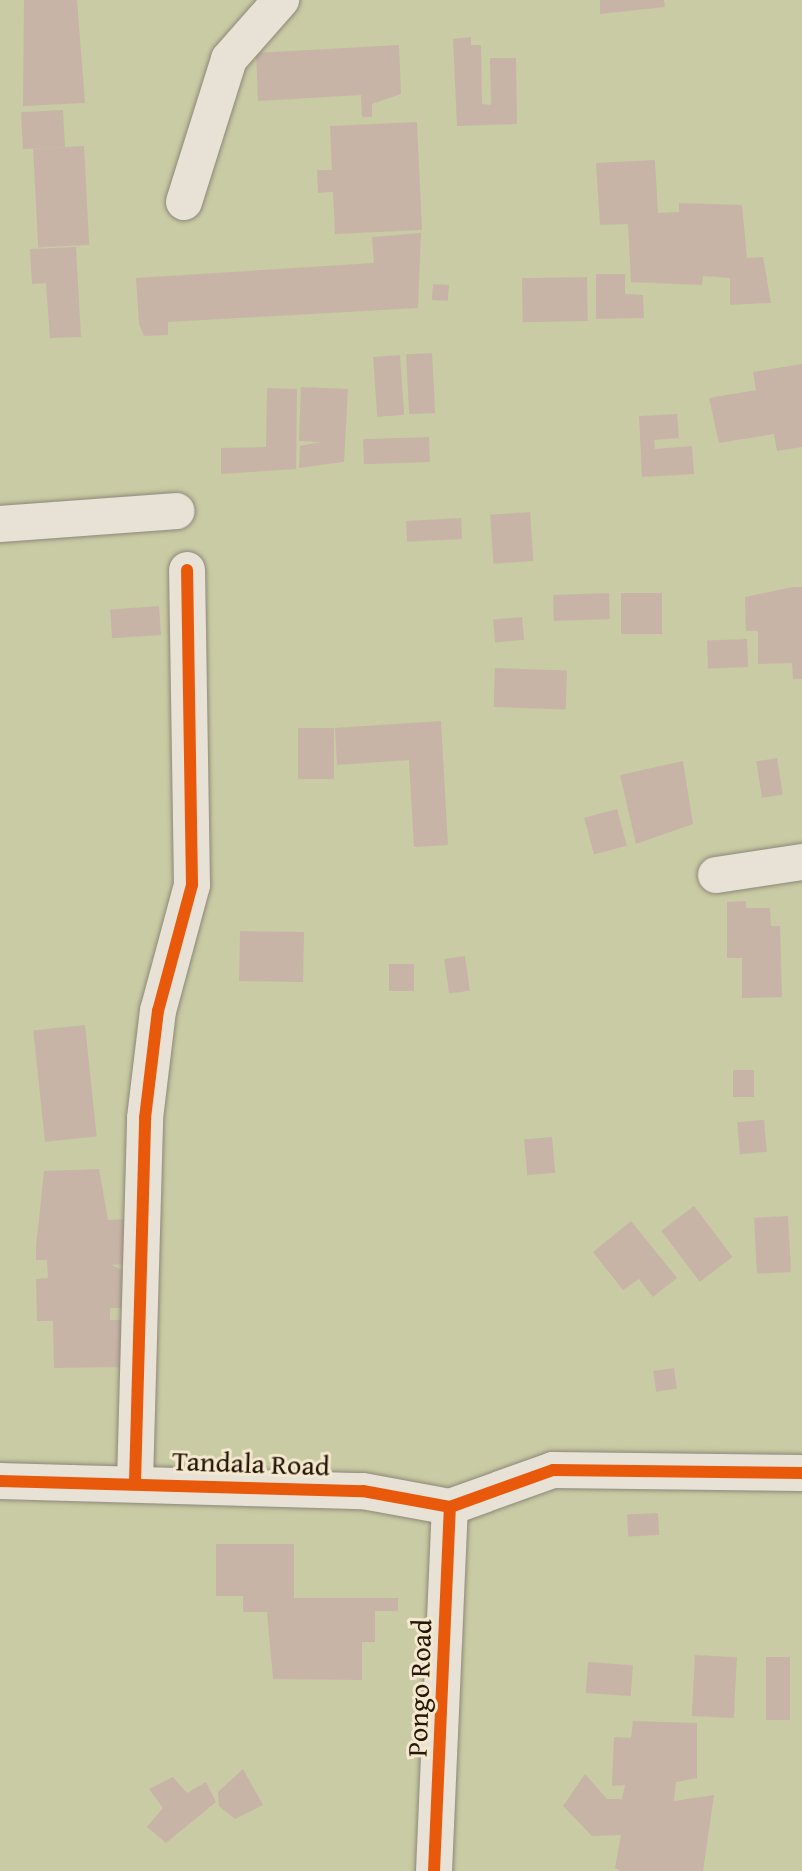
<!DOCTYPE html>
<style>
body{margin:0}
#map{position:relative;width:802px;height:1871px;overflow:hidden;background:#e1d7c0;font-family:"Gentium Book Plus",serif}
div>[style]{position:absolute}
.green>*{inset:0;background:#c9cba4;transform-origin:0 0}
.building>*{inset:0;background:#c7b4a7;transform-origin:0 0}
.roads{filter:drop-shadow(0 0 2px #8e8779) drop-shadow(0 0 2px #8e8779)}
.minor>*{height:36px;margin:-18px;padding:0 18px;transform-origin:18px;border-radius:18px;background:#e7e1d6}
.cycleway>*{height:12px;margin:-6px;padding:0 6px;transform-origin:6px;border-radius:6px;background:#e8590c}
span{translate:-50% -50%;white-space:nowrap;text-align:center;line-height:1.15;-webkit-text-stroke:6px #f4e8ce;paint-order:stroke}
.street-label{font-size:28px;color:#251608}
</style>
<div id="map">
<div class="green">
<div style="left:0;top:0;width:802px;height:1871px"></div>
</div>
<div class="building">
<div style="clip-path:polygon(24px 0,77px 0,85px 103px,23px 106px)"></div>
<div style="clip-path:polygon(600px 0,664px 0,665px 7px,600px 14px)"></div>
<div style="clip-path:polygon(471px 37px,471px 45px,481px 45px,482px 104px,491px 105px,490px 58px,516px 58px,517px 124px,457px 126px,453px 39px)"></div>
<div style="clip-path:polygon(399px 45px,401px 94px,372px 104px,372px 117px,362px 117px,361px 95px,258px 101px,256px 53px)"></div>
<div style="left:63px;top:110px;width:37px;height:42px;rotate:87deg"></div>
<div style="clip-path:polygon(417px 122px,422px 230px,335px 234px,333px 192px,318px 193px,317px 170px,332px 170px,330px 126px)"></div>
<div style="left:84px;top:146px;width:99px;height:51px;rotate:87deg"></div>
<div style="clip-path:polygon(655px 160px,658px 213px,679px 212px,679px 203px,742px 205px,747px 258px,763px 257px,771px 303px,730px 305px,730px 278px,703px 276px,702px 285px,631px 282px,628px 224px,600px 225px,596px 163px)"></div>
<div style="clip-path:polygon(421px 233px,418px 308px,168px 322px,168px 335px,144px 336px,139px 324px,136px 278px,374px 263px,372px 237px)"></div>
<div style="clip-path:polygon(76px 247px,81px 337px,50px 338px,46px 283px,32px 284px,30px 249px)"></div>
<div style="clip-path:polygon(596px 274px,625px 274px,625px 294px,643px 295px,644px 318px,596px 319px)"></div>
<div style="left:587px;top:277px;width:44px;height:65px;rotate:89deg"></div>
<div style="left:433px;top:284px;width:16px;height:16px;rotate:4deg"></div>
<div style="left:432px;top:353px;width:60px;height:26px;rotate:87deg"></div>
<div style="left:400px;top:355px;width:60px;height:27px;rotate:86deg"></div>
<div style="clip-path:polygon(802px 364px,802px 447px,777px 451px,774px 434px,719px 443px,709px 398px,756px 390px,753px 372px)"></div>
<div style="clip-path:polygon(301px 387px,348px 389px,344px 462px,299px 468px,300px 446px,321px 442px,299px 441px)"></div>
<div style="clip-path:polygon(267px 388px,297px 389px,296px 469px,221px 474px,221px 448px,266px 447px)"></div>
<div style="clip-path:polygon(677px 414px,679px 438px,654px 440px,655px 449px,692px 446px,694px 474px,642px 477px,639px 416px)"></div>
<div style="left:429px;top:437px;width:25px;height:66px;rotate:88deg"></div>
<div style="left:530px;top:512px;width:49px;height:40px;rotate:86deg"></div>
<div style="left:461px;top:518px;width:21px;height:55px;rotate:87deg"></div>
<div style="clip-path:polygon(793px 587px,802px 587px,802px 679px,793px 679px,792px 663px,758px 664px,758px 631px,746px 631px,745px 597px)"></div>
<div style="left:609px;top:593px;width:26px;height:56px;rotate:88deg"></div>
<div style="left:621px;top:593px;width:41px;height:41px"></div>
<div style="left:159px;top:606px;width:29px;height:49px;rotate:86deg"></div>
<div style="left:522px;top:617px;width:23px;height:29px;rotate:85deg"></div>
<div style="left:747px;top:639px;width:28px;height:40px;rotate:88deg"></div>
<div style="left:495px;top:668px;width:72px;height:39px;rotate:2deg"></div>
<div style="clip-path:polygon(441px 721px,448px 845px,414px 847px,409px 760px,337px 765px,335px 728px)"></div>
<div style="left:298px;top:728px;width:36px;height:51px"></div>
<div style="left:777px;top:758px;width:37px;height:21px;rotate:81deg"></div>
<div style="clip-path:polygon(683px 761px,693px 824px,636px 844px,620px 775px)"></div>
<div style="left:617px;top:809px;width:38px;height:34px;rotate:75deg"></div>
<div style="clip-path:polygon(746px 901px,746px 908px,770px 908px,771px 926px,780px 926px,782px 997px,742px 998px,742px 958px,727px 958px,727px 902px)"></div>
<div style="left:240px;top:931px;width:64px;height:50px;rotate:1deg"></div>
<div style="left:465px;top:956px;width:35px;height:21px;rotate:82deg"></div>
<div style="left:414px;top:964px;width:27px;height:25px;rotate:90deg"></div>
<div style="left:85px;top:1025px;width:112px;height:52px;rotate:84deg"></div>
<div style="left:754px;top:1070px;width:27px;height:21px;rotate:90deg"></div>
<div style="left:764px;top:1120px;width:32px;height:27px;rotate:85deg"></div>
<div style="left:552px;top:1137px;width:36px;height:28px;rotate:85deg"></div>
<div style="clip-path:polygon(99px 1169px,108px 1220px,126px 1219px,127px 1264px,111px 1265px,123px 1270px,124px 1308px,110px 1308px,110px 1320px,122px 1320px,124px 1367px,54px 1368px,53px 1321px,37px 1321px,36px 1279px,48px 1278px,47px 1260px,36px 1260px,36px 1247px,44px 1171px)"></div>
<div style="left:694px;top:1206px;width:64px;height:41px;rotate:53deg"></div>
<div style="left:788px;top:1216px;width:56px;height:34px;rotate:87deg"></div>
<div style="clip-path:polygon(631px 1221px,677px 1278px,653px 1297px,639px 1279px,623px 1290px,593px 1252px)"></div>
<div style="left:674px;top:1368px;width:21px;height:21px;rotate:82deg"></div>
<div style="left:658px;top:1513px;width:22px;height:31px;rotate:87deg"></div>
<div style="clip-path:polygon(216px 1544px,294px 1544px,294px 1598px,398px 1598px,398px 1611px,375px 1611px,375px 1642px,362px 1642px,362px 1680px,273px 1679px,267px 1612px,243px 1612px,243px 1596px,216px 1596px)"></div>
<div style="left:695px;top:1655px;width:42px;height:61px;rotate:3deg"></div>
<div style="left:766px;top:1657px;width:24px;height:63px"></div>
<div style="left:588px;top:1662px;width:45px;height:31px;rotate:4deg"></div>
<div style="clip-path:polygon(633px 1721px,697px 1723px,697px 1778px,676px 1782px,674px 1801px,714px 1795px,703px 1871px,621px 1871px,615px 1868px,621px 1835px,592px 1836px,563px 1806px,585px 1774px,607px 1799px,622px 1799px,625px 1785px,612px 1786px,614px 1737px,631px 1738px)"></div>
<div style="clip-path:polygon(243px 1769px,263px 1805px,235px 1819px,219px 1806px,218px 1792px)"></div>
<div style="clip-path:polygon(173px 1777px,187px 1793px,206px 1782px,216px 1802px,166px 1843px,147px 1827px,163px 1808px,149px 1789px)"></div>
</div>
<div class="roads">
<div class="minor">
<div style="left:184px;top:202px;width:150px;rotate:-72.5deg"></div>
<div style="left:229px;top:59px;width:79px;rotate:-48.6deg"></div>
<div style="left:0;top:524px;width:177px;rotate:-4.2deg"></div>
<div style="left:716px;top:875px;width:87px;rotate:-8.6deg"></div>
<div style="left:0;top:1481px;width:363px;rotate:1.6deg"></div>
<div style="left:363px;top:1491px;width:88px;rotate:10.4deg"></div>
<div style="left:450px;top:1507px;width:109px;rotate:-19.8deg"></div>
<div style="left:553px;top:1470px;width:249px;rotate:0.7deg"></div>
<div style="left:135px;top:1482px;width:364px;rotate:-88.4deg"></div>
<div style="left:145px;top:1118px;width:108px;rotate:-83.1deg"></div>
<div style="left:158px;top:1011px;width:131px;rotate:-74.9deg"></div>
<div style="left:192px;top:885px;width:315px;rotate:-90.9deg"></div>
<div style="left:434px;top:1871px;width:364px;rotate:-87.5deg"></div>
</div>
</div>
<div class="cycleway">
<div style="left:0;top:1481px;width:363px;rotate:1.6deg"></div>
<div style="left:363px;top:1491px;width:88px;rotate:10.4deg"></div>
<div style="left:450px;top:1507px;width:109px;rotate:-19.8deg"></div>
<div style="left:553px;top:1470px;width:249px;rotate:0.7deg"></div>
<div style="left:135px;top:1482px;width:364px;rotate:-88.4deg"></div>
<div style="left:145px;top:1118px;width:108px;rotate:-83.1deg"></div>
<div style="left:158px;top:1011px;width:131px;rotate:-74.9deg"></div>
<div style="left:192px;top:885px;width:315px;rotate:-90.9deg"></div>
<div style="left:434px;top:1871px;width:364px;rotate:-87.5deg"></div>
</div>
<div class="street-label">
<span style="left:251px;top:1463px;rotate:2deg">Tandala Road</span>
<span style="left:419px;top:1688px;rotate:-88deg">Pongo Road</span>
</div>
</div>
